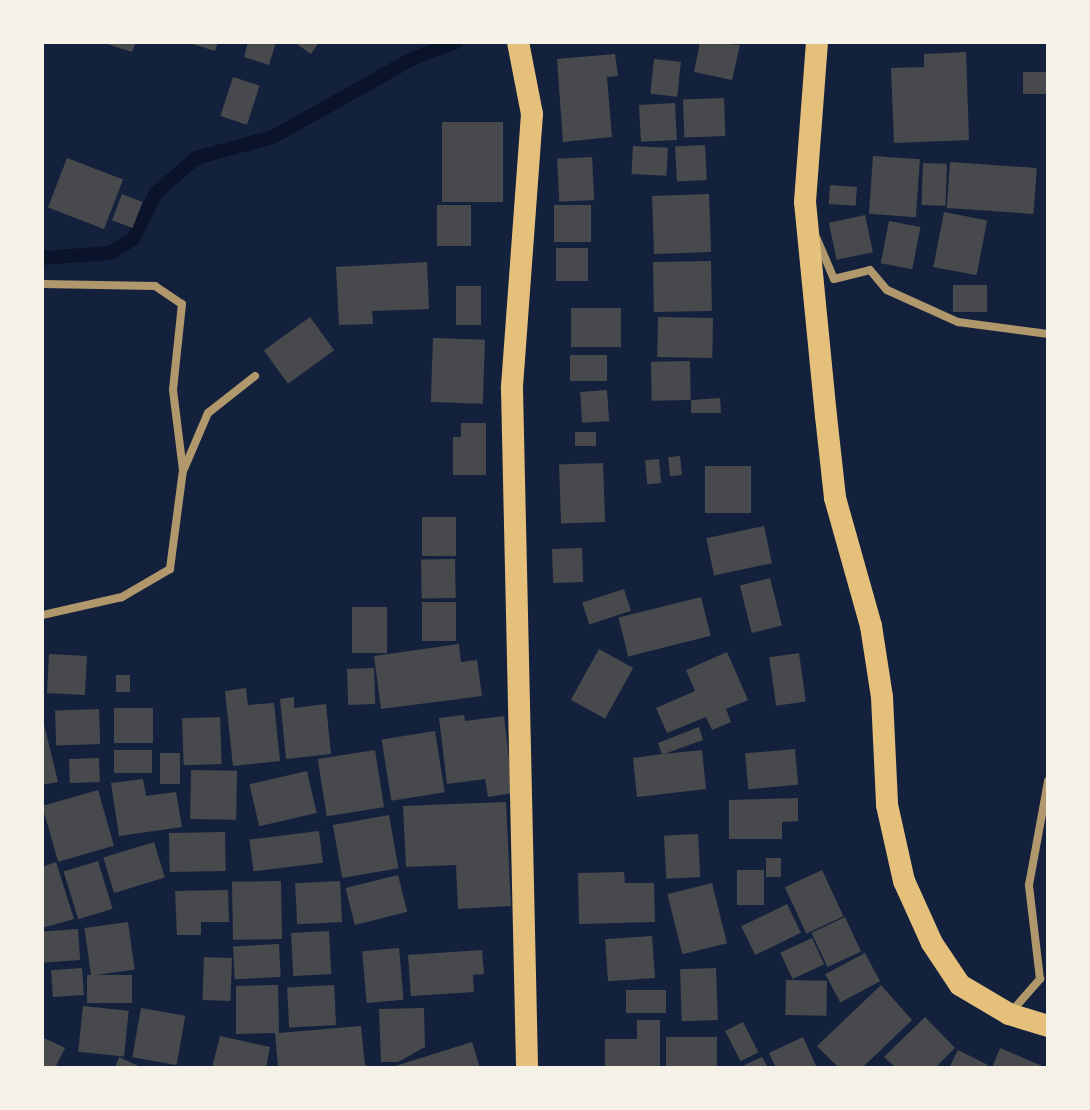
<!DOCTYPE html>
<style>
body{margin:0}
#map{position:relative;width:1090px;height:1110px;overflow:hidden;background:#14213d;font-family:Lato,sans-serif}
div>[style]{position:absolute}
.stream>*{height:14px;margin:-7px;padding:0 7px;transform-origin:7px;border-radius:7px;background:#0b132b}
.building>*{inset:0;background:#48494c;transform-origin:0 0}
.minor>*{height:8px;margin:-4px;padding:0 4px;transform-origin:4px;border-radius:4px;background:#b1986c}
.trunk>*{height:22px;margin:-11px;padding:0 11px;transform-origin:11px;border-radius:11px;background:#e5c07b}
span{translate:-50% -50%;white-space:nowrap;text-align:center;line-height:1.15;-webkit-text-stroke:8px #f6f1e7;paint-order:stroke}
.frame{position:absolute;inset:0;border:44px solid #f6f1e7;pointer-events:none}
</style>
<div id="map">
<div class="stream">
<div style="left:42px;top:258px;width:68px;rotate:-4.2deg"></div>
<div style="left:110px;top:253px;width:27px;rotate:-31deg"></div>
<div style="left:133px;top:239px;width:51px;rotate:-63.4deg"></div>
<div style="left:156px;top:193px;width:53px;rotate:-41.2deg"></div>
<div style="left:196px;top:158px;width:80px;rotate:-15.3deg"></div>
<div style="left:273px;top:137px;width:159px;rotate:-29.3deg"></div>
<div style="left:412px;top:59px;width:47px;rotate:-21.1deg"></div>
</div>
<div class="building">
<div style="clip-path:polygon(101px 42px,136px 42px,132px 52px)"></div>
<div style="clip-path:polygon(186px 42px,218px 42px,215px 51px)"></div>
<div style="clip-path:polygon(248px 42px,276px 42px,269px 65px,244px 57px)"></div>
<div style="clip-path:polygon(294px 42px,319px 42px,311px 54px)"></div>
<div style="clip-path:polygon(700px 42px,740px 45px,732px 80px,694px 72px)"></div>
<div style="clip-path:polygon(966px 52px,969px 140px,894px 143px,891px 68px,924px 67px,924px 54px)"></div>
<div style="clip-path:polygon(615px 54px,618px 76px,607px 77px,612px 137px,563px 142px,557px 59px)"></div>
<div style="left:654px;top:59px;width:27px;height:35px;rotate:6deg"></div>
<div style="left:1023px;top:72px;width:25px;height:22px"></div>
<div style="left:233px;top:77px;width:28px;height:41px;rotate:18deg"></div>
<div style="left:724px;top:98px;width:38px;height:41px;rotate:88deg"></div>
<div style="left:675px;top:103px;width:37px;height:36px;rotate:87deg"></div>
<div style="left:442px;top:122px;width:61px;height:80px"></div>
<div style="left:705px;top:145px;width:35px;height:30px;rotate:87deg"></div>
<div style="left:633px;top:146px;width:35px;height:28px;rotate:3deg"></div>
<div style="left:873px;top:156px;width:47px;height:58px;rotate:4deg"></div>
<div style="left:592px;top:157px;width:43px;height:35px;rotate:87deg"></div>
<div style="left:67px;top:158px;width:60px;height:53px;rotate:21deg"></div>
<div style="left:950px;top:162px;width:87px;height:46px;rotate:4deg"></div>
<div style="left:923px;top:163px;width:24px;height:42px;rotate:2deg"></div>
<div style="left:830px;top:185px;width:27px;height:19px;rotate:4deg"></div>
<div style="left:122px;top:194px;width:22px;height:28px;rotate:21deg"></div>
<div style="left:709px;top:194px;width:58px;height:57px;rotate:88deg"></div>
<div style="left:437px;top:205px;width:34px;height:41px"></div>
<div style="left:554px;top:205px;width:37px;height:37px"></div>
<div style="left:944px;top:212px;width:44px;height:56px;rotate:11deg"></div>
<div style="left:865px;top:215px;width:38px;height:37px;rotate:78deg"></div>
<div style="left:889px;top:221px;width:32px;height:43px;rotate:11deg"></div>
<div style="left:556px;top:248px;width:32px;height:33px"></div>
<div style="left:711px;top:261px;width:50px;height:58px;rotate:89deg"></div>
<div style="clip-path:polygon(427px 262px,429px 309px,372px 311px,373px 324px,339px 325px,336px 267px)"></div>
<div style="left:953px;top:285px;width:34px;height:27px"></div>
<div style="left:456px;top:286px;width:25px;height:39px"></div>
<div style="left:621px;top:308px;width:39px;height:50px;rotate:90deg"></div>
<div style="left:310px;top:317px;width:41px;height:57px;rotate:54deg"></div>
<div style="left:658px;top:317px;width:55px;height:40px;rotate:1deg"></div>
<div style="left:433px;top:338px;width:52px;height:64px;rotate:2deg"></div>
<div style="left:570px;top:355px;width:37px;height:26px"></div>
<div style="left:690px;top:361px;width:39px;height:39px;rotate:89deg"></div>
<div style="left:607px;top:390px;width:31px;height:27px;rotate:86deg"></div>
<div style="clip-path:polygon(720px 398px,721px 413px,691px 413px,691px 400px)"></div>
<div style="clip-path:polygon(461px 423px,486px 423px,486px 475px,453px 475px,453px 437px,461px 437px)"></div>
<div style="left:596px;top:432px;width:14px;height:21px;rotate:90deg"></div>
<div style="left:680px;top:456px;width:19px;height:12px;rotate:84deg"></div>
<div style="left:659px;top:459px;width:24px;height:14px;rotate:85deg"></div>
<div style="left:603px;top:463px;width:59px;height:44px;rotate:88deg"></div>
<div style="left:751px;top:466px;width:47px;height:46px;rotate:90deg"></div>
<div style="left:456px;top:517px;width:39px;height:34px;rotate:90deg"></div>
<div style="left:764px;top:526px;width:38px;height:59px;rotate:78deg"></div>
<div style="left:582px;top:548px;width:34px;height:30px;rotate:88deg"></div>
<div style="left:455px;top:559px;width:39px;height:34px;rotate:89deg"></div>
<div style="left:770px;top:578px;width:49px;height:31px;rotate:76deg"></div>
<div style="left:624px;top:589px;width:23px;height:44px;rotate:72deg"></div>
<div style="left:701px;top:597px;width:40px;height:85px;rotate:76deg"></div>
<div style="left:456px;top:602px;width:39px;height:34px;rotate:90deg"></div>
<div style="left:387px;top:607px;width:46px;height:35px;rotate:90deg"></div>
<div style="clip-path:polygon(459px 644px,461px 662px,477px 660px,482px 696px,381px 709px,374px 656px)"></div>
<div style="left:599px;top:649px;width:39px;height:58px;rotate:29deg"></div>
<div style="clip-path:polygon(727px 652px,748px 700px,726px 709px,731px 722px,712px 730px,706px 717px,667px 733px,656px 708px,695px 691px,686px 670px)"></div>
<div style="left:799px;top:653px;width:49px;height:30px;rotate:82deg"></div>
<div style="left:49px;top:654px;width:38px;height:39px;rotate:3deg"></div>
<div style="left:374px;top:668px;width:36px;height:27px;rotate:88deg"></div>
<div style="left:116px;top:675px;width:14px;height:17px"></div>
<div style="clip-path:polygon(246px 688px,248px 705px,274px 703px,280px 761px,233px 766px,225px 691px)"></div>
<div style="clip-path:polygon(294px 697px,294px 708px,326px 704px,331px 754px,286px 759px,280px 699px)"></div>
<div style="left:114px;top:708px;width:39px;height:35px"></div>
<div style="left:99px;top:709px;width:35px;height:44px;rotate:88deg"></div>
<div style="clip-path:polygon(464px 715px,465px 721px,504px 716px,513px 793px,488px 797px,485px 779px,447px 784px,439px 718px)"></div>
<div style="clip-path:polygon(42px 716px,58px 782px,42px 785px)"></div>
<div style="left:220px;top:717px;width:47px;height:38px;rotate:88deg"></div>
<div style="clip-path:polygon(699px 727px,703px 740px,664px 754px,702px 750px,706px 789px,637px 797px,633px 758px,662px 754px,658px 743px)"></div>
<div style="left:435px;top:731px;width:62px;height:54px;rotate:81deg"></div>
<div style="left:795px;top:749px;width:36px;height:50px;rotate:85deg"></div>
<div style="left:114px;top:750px;width:38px;height:23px"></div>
<div style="left:375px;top:750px;width:58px;height:58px;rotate:81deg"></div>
<div style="left:160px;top:753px;width:20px;height:31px"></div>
<div style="left:99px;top:758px;width:24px;height:30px;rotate:88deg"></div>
<div style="left:191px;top:770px;width:46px;height:49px;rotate:1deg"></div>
<div style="left:307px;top:771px;width:43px;height:59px;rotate:77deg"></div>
<div style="clip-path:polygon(143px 779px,146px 796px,176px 792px,182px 827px,119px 836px,111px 783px)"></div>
<div style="left:98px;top:790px;width:58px;height:58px;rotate:74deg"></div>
<div style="clip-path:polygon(798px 798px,798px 821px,782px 822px,782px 839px,729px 839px,729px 800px)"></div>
<div style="clip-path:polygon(506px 802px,511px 906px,458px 909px,456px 865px,406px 867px,403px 806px)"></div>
<div style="left:389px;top:815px;width:54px;height:57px;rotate:80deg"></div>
<div style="left:319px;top:831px;width:32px;height:70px;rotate:83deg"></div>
<div style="left:225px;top:832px;width:39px;height:56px;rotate:89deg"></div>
<div style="left:698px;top:834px;width:43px;height:34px;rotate:87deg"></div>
<div style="left:154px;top:842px;width:37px;height:53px;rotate:73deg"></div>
<div style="left:781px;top:858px;width:19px;height:15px;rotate:90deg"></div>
<div style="left:98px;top:861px;width:50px;height:36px;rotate:73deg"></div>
<div style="clip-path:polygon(56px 862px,74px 919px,42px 928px,42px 867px)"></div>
<div style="left:764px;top:870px;width:35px;height:27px;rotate:90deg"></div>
<div style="left:822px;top:870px;width:51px;height:41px;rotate:65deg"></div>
<div style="clip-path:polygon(624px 872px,625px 883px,654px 883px,655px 922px,579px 924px,578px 873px)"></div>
<div style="left:398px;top:875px;width:38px;height:54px;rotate:76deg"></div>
<div style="left:281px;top:881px;width:58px;height:49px;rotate:89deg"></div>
<div style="left:340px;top:881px;width:41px;height:45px;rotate:87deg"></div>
<div style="left:712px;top:883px;width:62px;height:46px;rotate:76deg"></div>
<div style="clip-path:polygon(228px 890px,229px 922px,201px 922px,201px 935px,177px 935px,175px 891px)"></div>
<div style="left:787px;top:904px;width:32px;height:51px;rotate:64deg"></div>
<div style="left:845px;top:917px;width:38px;height:37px;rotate:65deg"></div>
<div style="left:128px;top:922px;width:48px;height:44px;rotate:82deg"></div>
<div style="left:78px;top:929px;width:31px;height:36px;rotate:86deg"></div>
<div style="left:329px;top:931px;width:43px;height:38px;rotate:87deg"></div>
<div style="left:652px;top:936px;width:42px;height:47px;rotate:86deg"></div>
<div style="left:812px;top:938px;width:29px;height:35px;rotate:65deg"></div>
<div style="left:279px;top:944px;width:33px;height:46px;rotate:87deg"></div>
<div style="left:399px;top:948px;width:52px;height:37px;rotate:85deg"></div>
<div style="clip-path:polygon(482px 950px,484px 974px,473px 975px,474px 992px,411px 996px,408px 955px)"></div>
<div style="left:865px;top:953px;width:32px;height:45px;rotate:62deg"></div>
<div style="left:204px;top:957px;width:28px;height:43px;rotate:2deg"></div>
<div style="left:82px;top:968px;width:27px;height:31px;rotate:86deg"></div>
<div style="left:716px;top:968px;width:52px;height:36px;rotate:88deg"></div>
<div style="left:132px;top:975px;width:28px;height:45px;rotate:90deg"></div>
<div style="left:786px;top:980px;width:41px;height:35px;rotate:1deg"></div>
<div style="clip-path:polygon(278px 985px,279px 1033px,361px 1026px,365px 1065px,375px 1068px,278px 1066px,275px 1033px,236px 1034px,236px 986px)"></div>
<div style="left:334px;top:985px;width:40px;height:47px;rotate:87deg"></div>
<div style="clip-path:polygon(881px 985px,912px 1020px,862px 1068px,839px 1068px,817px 1046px)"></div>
<div style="left:626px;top:990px;width:40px;height:23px"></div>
<div style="left:83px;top:1006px;width:46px;height:46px;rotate:6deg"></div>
<div style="left:141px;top:1008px;width:45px;height:50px;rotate:10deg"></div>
<div style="clip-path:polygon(424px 1008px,425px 1047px,398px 1062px,381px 1062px,379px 1009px)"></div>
<div style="clip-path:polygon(925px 1017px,955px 1048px,935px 1068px,896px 1068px,884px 1057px)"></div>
<div style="clip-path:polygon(637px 1020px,660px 1020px,660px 1068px,605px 1068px,605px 1039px,637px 1039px)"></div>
<div style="left:743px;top:1022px;width:34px;height:20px;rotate:63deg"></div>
<div style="clip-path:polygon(220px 1036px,270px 1047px,266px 1068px,212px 1068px)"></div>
<div style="clip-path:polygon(42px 1037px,65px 1048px,55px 1068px,42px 1068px)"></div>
<div style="left:666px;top:1037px;width:51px;height:31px"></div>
<div style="clip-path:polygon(803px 1037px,817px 1068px,776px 1068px,769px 1053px)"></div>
<div style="clip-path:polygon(472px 1042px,480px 1068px,392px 1068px,392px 1067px)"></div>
<div style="clip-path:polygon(1000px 1048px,1047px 1068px,992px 1068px)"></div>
<div style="clip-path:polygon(958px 1050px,988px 1065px,986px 1068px,949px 1068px)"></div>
<div style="clip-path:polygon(119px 1057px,143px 1068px,115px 1068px)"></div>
<div style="clip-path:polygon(762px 1057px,768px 1068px,738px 1068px)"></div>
</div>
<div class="minor">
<div style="left:817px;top:239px;width:43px;rotate:67deg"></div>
<div style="left:834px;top:279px;width:37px;rotate:-14deg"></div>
<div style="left:870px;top:270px;width:26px;rotate:50deg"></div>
<div style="left:887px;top:290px;width:78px;rotate:24.3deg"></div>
<div style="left:958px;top:322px;width:91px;rotate:7.6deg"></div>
<div style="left:42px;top:284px;width:113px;rotate:1deg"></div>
<div style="left:155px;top:286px;width:32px;rotate:34deg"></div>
<div style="left:182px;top:304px;width:86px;rotate:96deg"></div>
<div style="left:173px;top:390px;width:81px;rotate:82.9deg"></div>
<div style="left:183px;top:470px;width:100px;rotate:97.5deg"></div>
<div style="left:170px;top:569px;width:56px;rotate:149.7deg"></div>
<div style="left:122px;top:597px;width:82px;rotate:167.3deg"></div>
<div style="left:184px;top:469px;width:61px;rotate:-66.8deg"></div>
<div style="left:208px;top:413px;width:60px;rotate:-38.2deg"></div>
<div style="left:1012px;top:1011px;width:43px;rotate:-48.8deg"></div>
<div style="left:1040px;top:979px;width:95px;rotate:-96.7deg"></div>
<div style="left:1029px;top:885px;width:106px;rotate:-79.6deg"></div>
</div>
<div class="trunk">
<div style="left:518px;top:42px;width:73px;rotate:79deg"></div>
<div style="left:532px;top:114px;width:276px;rotate:94.2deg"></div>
<div style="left:512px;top:389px;width:679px;rotate:88.73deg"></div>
<div style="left:817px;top:42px;width:160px;rotate:94.3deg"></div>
<div style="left:805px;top:202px;width:215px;rotate:84.4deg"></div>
<div style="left:826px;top:416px;width:82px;rotate:83.7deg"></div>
<div style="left:835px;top:498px;width:133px;rotate:74.3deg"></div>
<div style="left:871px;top:626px;width:72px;rotate:81.2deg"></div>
<div style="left:882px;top:697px;width:108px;rotate:87.3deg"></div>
<div style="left:887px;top:805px;width:78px;rotate:77.4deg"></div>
<div style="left:904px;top:881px;width:68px;rotate:65.7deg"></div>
<div style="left:932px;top:943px;width:50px;rotate:56.3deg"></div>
<div style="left:960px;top:985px;width:57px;rotate:30.6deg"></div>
<div style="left:1009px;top:1014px;width:41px;rotate:17.1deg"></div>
</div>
<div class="frame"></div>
</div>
